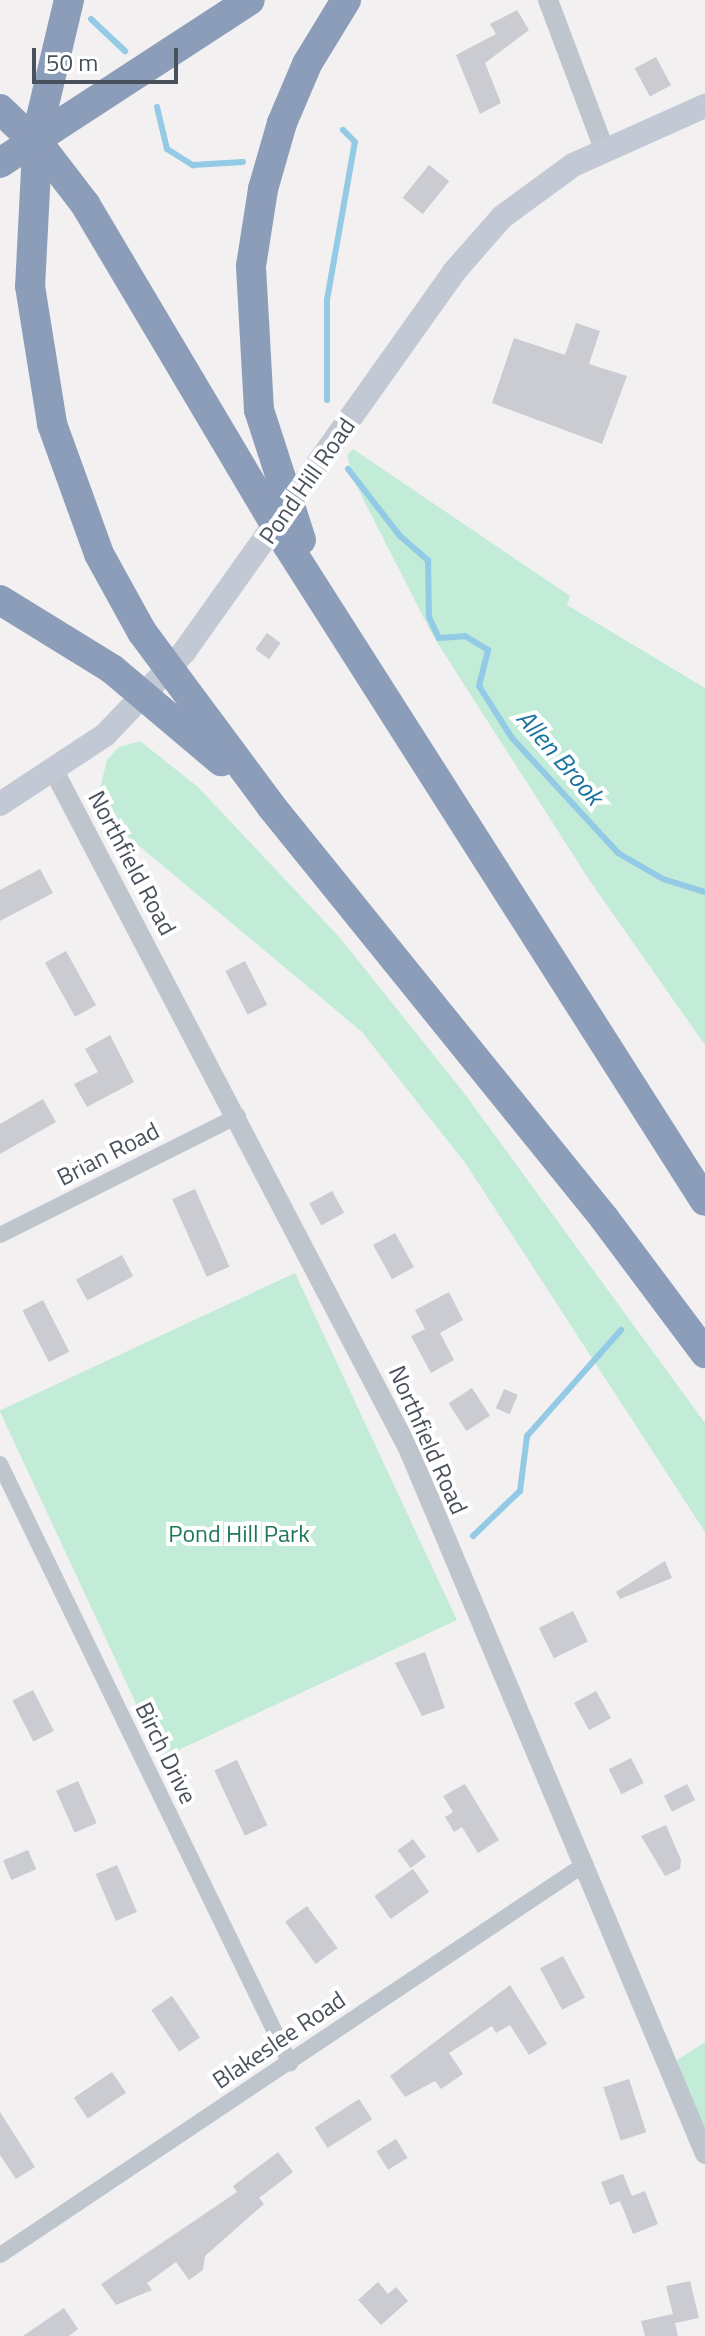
<!DOCTYPE html>
<style>
body{margin:0}
#map{position:relative;width:705px;height:2336px;overflow:hidden;background:#f2f0f0;font-family:"Titillium Web",sans-serif}
div>[style]{position:absolute}
.green>*{inset:0;background:#c2ecd7;transform-origin:0 0}
.stream>*{height:6px;margin:-3px;padding:0 3px;transform-origin:3px;border-radius:3px;background:#93cae5}
.building>*{inset:0;background:#caccd2;transform-origin:0 0}
.minor>*{height:16px;margin:-8px;padding:0 8px;transform-origin:8px;border-radius:8px;background:#bfc5cd}
.tertiary>*{height:20px;margin:-10px;padding:0 10px;transform-origin:10px;border-radius:10px;background:#bfc5cd}
.secondary>*{height:24px;margin:-12px;padding:0 12px;transform-origin:12px;border-radius:12px;background:#c2c9d5}
.motorway>*{height:30px;margin:-15px;padding:0 15px;transform-origin:15px;border-radius:15px;background:#8c9dba}
span{translate:-50% -50%;white-space:nowrap;text-align:center;line-height:1.15;-webkit-text-stroke:8px #fff;paint-order:stroke}
.street-label{font-size:24px;color:#49515c}
.park-label{font-size:24px;color:#1f7856}
.water-label{font-size:26px;color:#19749f;font-style:italic}
.scale{position:absolute;left:32px;top:48px;width:146px;height:36px;box-sizing:border-box;border:4px solid #49515c;border-top:0;padding-left:10px;font-size:24px;line-height:28px;white-space:nowrap;color:#49515c;-webkit-text-stroke:6px #fff;paint-order:stroke}
</style>
<div id="map">
<div class="green">
<div style="clip-path:polygon(353px 449px,570px 596px,567px 605px,705px 688px,705px 1045px,590px 881px,433px 636px,355px 483px,347px 455px)"></div>
<div style="clip-path:polygon(140px 741px,198px 787px,341px 939px,461px 1089px,705px 1423px,705px 1532px,466px 1164px,362px 1032px,95px 809px,107px 760px,119px 747px)"></div>
<div style="left:295px;top:1273px;width:383px;height:326px;rotate:65deg"></div>
<div style="clip-path:polygon(705px 2042px,705px 2141px,677px 2060px)"></div>
</div>
<div class="stream">
<div style="left:91px;top:19px;width:47px;rotate:43.3deg"></div>
<div style="left:157px;top:107px;width:43px;rotate:76.6deg"></div>
<div style="left:167px;top:149px;width:31px;rotate:32deg"></div>
<div style="left:193px;top:165px;width:50px;rotate:-3.4deg"></div>
<div style="left:327px;top:400px;width:100px;rotate:-90deg"></div>
<div style="left:327px;top:300px;width:160px;rotate:-80deg"></div>
<div style="left:355px;top:142px;width:17px;rotate:-135deg"></div>
<div style="left:348px;top:469px;width:85px;rotate:52.2deg"></div>
<div style="left:400px;top:536px;width:37px;rotate:41deg"></div>
<div style="left:428px;top:560px;width:57px;rotate:89deg"></div>
<div style="left:429px;top:617px;width:23px;rotate:65deg"></div>
<div style="left:439px;top:638px;width:26px;rotate:-4deg"></div>
<div style="left:465px;top:636px;width:27px;rotate:31deg"></div>
<div style="left:488px;top:650px;width:37px;rotate:104deg"></div>
<div style="left:479px;top:686px;width:62px;rotate:57.6deg"></div>
<div style="left:512px;top:738px;width:156px;rotate:47.3deg"></div>
<div style="left:618px;top:853px;width:52px;rotate:30deg"></div>
<div style="left:663px;top:879px;width:44px;rotate:17.2deg"></div>
<div style="left:473px;top:1536px;width:65px;rotate:-43.8deg"></div>
<div style="left:520px;top:1491px;width:55px;rotate:-82.7deg"></div>
<div style="left:527px;top:1436px;width:142px;rotate:-48.4deg"></div>
</div>
<div class="building">
<div style="clip-path:polygon(517px 10px,529px 30px,485px 63px,501px 103px,480px 114px,456px 55px,496px 34px,490px 24px)"></div>
<div style="left:656px;top:57px;width:32px;height:24px;rotate:62deg"></div>
<div style="left:429px;top:165px;width:26px;height:42px;rotate:39deg"></div>
<div style="clip-path:polygon(576px 323px,600px 331px,589px 364px,627px 376px,602px 444px,492px 403px,514px 338px,565px 355px)"></div>
<div style="left:267px;top:633px;width:17px;height:20px;rotate:36deg"></div>
<div style="clip-path:polygon(40px 869px,53px 893px,0 921px,0 890px)"></div>
<div style="left:66px;top:951px;width:62px;height:24px;rotate:61deg"></div>
<div style="left:245px;top:961px;width:49px;height:22px;rotate:63deg"></div>
<div style="clip-path:polygon(110px 1035px,134px 1082px,87px 1107px,74px 1084px,98px 1072px,85px 1049px)"></div>
<div style="clip-path:polygon(43px 1099px,56px 1122px,0 1154px,0 1124px)"></div>
<div style="left:195px;top:1189px;width:85px;height:25px;rotate:66deg"></div>
<div style="left:332px;top:1191px;width:25px;height:26px;rotate:61deg"></div>
<div style="left:395px;top:1233px;width:39px;height:25px;rotate:61deg"></div>
<div style="left:122px;top:1255px;width:24px;height:52px;rotate:62deg"></div>
<div style="clip-path:polygon(449px 1292px,463px 1320px,440px 1333px,454px 1360px,431px 1373px,411px 1336px,425px 1329px,415px 1310px)"></div>
<div style="left:43px;top:1300px;width:58px;height:23px;rotate:63deg"></div>
<div style="left:472px;top:1388px;width:33px;height:28px;rotate:57deg"></div>
<div style="left:504px;top:1389px;width:15px;height:21px;rotate:23deg"></div>
<div style="clip-path:polygon(665px 1561px,672px 1578px,620px 1599px,616px 1592px)"></div>
<div style="left:573px;top:1611px;width:34px;height:38px;rotate:64deg"></div>
<div style="clip-path:polygon(425px 1652px,445px 1708px,422px 1716px,395px 1663px)"></div>
<div style="left:33px;top:1690px;width:46px;height:23px;rotate:63deg"></div>
<div style="left:596px;top:1691px;width:31px;height:25px;rotate:61deg"></div>
<div style="left:631px;top:1758px;width:28px;height:25px;rotate:63deg"></div>
<div style="left:237px;top:1760px;width:72px;height:25px;rotate:65deg"></div>
<div style="left:78px;top:1781px;width:46px;height:24px;rotate:66deg"></div>
<div style="clip-path:polygon(465px 1784px,499px 1840px,478px 1853px,462px 1827px,454px 1832px,445px 1817px,453px 1812px,443px 1796px)"></div>
<div style="left:687px;top:1784px;width:18px;height:26px;rotate:63deg"></div>
<div style="clip-path:polygon(666px 1825px,681px 1860px,680px 1869px,665px 1876px,641px 1836px)"></div>
<div style="left:413px;top:1839px;width:22px;height:19px;rotate:54deg"></div>
<div style="left:28px;top:1850px;width:21px;height:27px;rotate:67deg"></div>
<div style="left:117px;top:1865px;width:51px;height:23px;rotate:67deg"></div>
<div style="left:413px;top:1869px;width:28px;height:47px;rotate:55deg"></div>
<div style="left:307px;top:1906px;width:52px;height:27px;rotate:54deg"></div>
<div style="left:563px;top:1956px;width:47px;height:26px;rotate:62deg"></div>
<div style="clip-path:polygon(510px 1985px,547px 2044px,529px 2055px,510px 2025px,496px 2033px,492px 2026px,449px 2053px,463px 2074px,441px 2089px,435px 2081px,405px 2097px,390px 2076px)"></div>
<div style="left:172px;top:1996px;width:50px;height:25px;rotate:56deg"></div>
<div style="left:112px;top:2072px;width:25px;height:46px;rotate:56deg"></div>
<div style="left:629px;top:2079px;width:56px;height:27px;rotate:72deg"></div>
<div style="left:359px;top:2099px;width:24px;height:53px;rotate:57deg"></div>
<div style="clip-path:polygon(0 2112px,35px 2167px,16px 2179px,0 2155px)"></div>
<div style="left:396px;top:2139px;width:22px;height:23px;rotate:58deg"></div>
<div style="clip-path:polygon(278px 2152px,293px 2172px,259px 2198px,264px 2204px,205px 2256px,203px 2270px,189px 2280px,176px 2262px,147px 2283px,152px 2290px,116px 2305px,101px 2284px,237px 2192px,233px 2186px)"></div>
<div style="clip-path:polygon(623px 2174px,632px 2196px,645px 2191px,658px 2224px,633px 2234px,620px 2201px,610px 2205px,601px 2182px)"></div>
<div style="clip-path:polygon(690px 2281px,699px 2318px,675px 2323px,678px 2336px,645px 2336px,641px 2321px,673px 2314px,666px 2286px)"></div>
<div style="clip-path:polygon(378px 2282px,388px 2294px,396px 2287px,408px 2301px,381px 2325px,358px 2300px)"></div>
<div style="clip-path:polygon(64px 2308px,78px 2329px,69px 2336px,23px 2336px)"></div>
</div>
<div class="minor">
<div style="left:0;top:1235px;width:266px;rotate:-26.6deg"></div>
<div style="left:0;top:1464px;width:666px;rotate:64.17deg"></div>
<div style="left:0;top:2255px;width:704px;rotate:-33.76deg"></div>
</div>
<div class="tertiary">
<div style="left:548px;top:0;width:159px;rotate:69.4deg"></div>
<div style="left:54px;top:771px;width:764px;rotate:62.4deg"></div>
<div style="left:408px;top:1448px;width:766px;rotate:67.18deg"></div>
</div>
<div class="secondary">
<div style="left:0;top:804px;width:126px;rotate:-33.3deg"></div>
<div style="left:105px;top:735px;width:115px;rotate:-46.4deg"></div>
<div style="left:184px;top:652px;width:465px;rotate:-54.6deg"></div>
<div style="left:453px;top:273px;width:74px;rotate:-48.8deg"></div>
<div style="left:502px;top:217px;width:88px;rotate:-36.2deg"></div>
<div style="left:573px;top:165px;width:145px;rotate:-24.1deg"></div>
</div>
<div class="motorway">
<div style="left:69px;top:0;width:134px;rotate:103.4deg"></div>
<div style="left:38px;top:130px;width:156px;rotate:92.9deg"></div>
<div style="left:30px;top:286px;width:140px;rotate:80.9deg"></div>
<div style="left:52px;top:424px;width:138px;rotate:70.1deg"></div>
<div style="left:99px;top:554px;width:89px;rotate:61.1deg"></div>
<div style="left:142px;top:632px;width:217px;rotate:53.4deg"></div>
<div style="left:271px;top:806px;width:530px;rotate:51.05deg"></div>
<div style="left:604px;top:1218px;width:169px;rotate:53.2deg"></div>
<div style="left:0;top:109px;width:62px;rotate:43.7deg"></div>
<div style="left:45px;top:152px;width:66px;rotate:52.4deg"></div>
<div style="left:85px;top:204px;width:398px;rotate:59.3deg"></div>
<div style="left:288px;top:546px;width:776px;rotate:57.52deg"></div>
<div style="left:0;top:163px;width:298px;rotate:-33.1deg"></div>
<div style="left:301px;top:540px;width:137px;rotate:-107.9deg"></div>
<div style="left:259px;top:410px;width:144px;rotate:-93.2deg"></div>
<div style="left:251px;top:266px;width:78px;rotate:-81.1deg"></div>
<div style="left:263px;top:189px;width:69px;rotate:-73.9deg"></div>
<div style="left:282px;top:123px;width:64px;rotate:-67deg"></div>
<div style="left:307px;top:64px;width:75px;rotate:-58.6deg"></div>
<div style="left:0;top:600px;width:132px;rotate:31.6deg"></div>
<div style="left:112px;top:669px;width:143px;rotate:40.2deg"></div>
</div>
<div class="street-label">
<span style="left:307px;top:481px;rotate:-55deg">Pond Hill Road</span>
<span style="left:132px;top:863px;rotate:62deg">Northfield Road</span>
<span style="left:108px;top:1154px;rotate:-27deg">Brian Road</span>
<span style="left:428px;top:1440px;rotate:66deg">Northfield Road</span>
<span style="left:166px;top:1753px;rotate:64deg">Birch Drive</span>
<span style="left:279px;top:2040px;rotate:-34deg">Blakeslee Road</span>
</div>
<div class="park-label">
<span style="left:239px;top:1534px">Pond Hill Park</span>
</div>
<div class="water-label">
<span style="left:560px;top:757px;rotate:49deg">Allen Brook</span>
</div>
<div class="scale">50 m</div>
</div>
